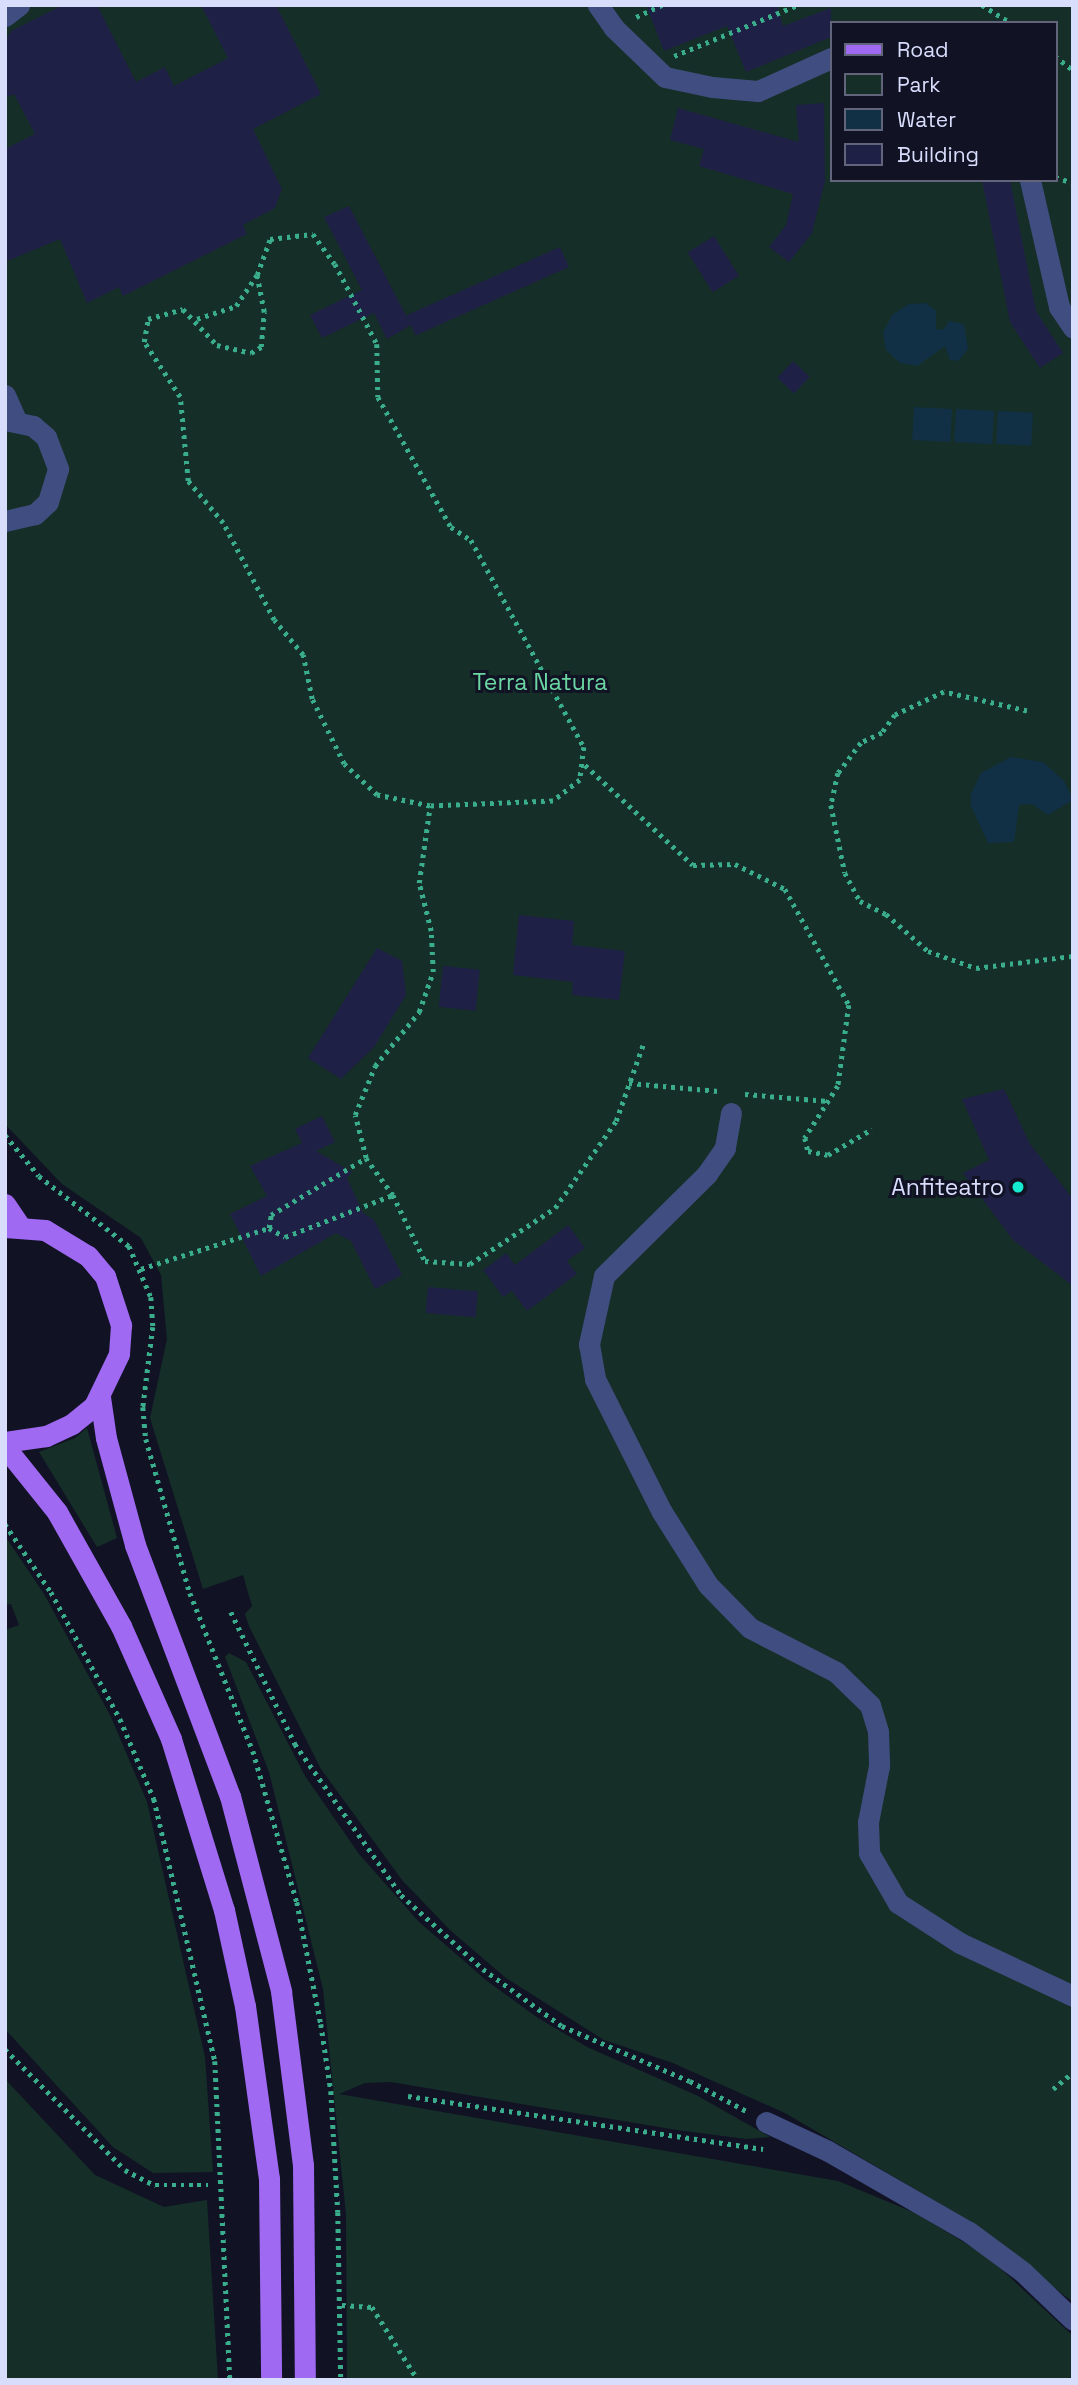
<!DOCTYPE html>
<style>
body{margin:0}
#map{position:relative;width:1078px;height:2385px;overflow:hidden;background:#111325;font-family:"Space Grotesk",sans-serif}
div>[style]{position:absolute}
.green>*{inset:0;background:#152f28}
.water>*{inset:0;background:#113045;transform-origin:0 0}
.building>*{inset:0;background:#1f2045;transform-origin:0 0}
.path>*{height:4.5px;margin-top:-2.25px;transform-origin:0;background:repeating-linear-gradient(90deg,#3aae8c 0 3.5px,transparent 0 8.5px)}
.minor>*{height:21px;margin:-10.5px;padding:0 10.5px;transform-origin:10.5px;border-radius:10.5px;background:#404d80}
.major>*{height:21px;margin:-10.5px;padding:0 10.5px;transform-origin:10.5px;border-radius:10.5px;background:#9f69f2}
.dots>*{width:19px;height:19px;translate:-50% -50%;box-sizing:border-box;border:4px solid #111325;border-radius:50%}
span{translate:-50% -50%;white-space:nowrap;text-align:center;line-height:1.15;-webkit-text-stroke:6px #111325;paint-order:stroke}
.park-label{font-size:23px;color:#6ad6a2}
.poi-label{font-size:23px;color:#d9ddfc}
.right{translate:-100% -50%;text-align:right}
.frame{position:absolute;inset:0;border:7px solid #d9ddfc;pointer-events:none}
.legend{position:absolute;left:830px;top:21px;width:228px;height:161px;box-sizing:border-box;background:#111325;border:2px solid #61647b;margin:0;padding:9px 12px;list-style:none;font-size:21px;color:#d9ddfc}
.legend li{display:flex;align-items:center;gap:14px;height:35px}
.legend b{width:35px;border:2px solid #61647b}
</style>
<div id="map">
<div class="green">
<div style="clip-path:polygon(evenodd,5px 5px,1073px 5px,1073px 2302px,954px 2212px,785px 2113px,673px 2063px,604px 2040px,506px 1978px,450px 1930px,402px 1880px,321px 1769px,249px 1626px,245px 1614px,252px 1606px,243px 1575px,203px 1589px,150px 1418px,167px 1339px,161px 1275px,141px 1238px,62px 1184px,5px 1124px,5px 5px,831px 23px,1055px 23px,1055px 180px,831px 180px,831px 23px)"></div>
<div style="clip-path:polygon(87px 1428px,117px 1538px,97px 1547px,39px 1452px,75px 1438px)"></div>
<div style="clip-path:polygon(5px 1536px,44px 1594px,111px 1717px,147px 1802px,205px 2057px,213px 2172px,153px 2173px,113px 2147px,5px 2029px,5px 1630px,19px 1625px,11px 1604px,5px 1605px)"></div>
<div style="clip-path:polygon(229px 1653px,246px 1662px,305px 1776px,359px 1854px,419px 1922px,487px 1981px,538px 2018px,587px 2047px,696px 2095px,770px 2137px,746px 2139px,677px 2130px,391px 2082px,365px 2083px,339px 2094px,838px 2181px,915px 2213px,987px 2256px,1073px 2336px,1073px 2380px,347px 2380px,346px 2214px,323px 1989px,269px 1772px,225px 1657px)"></div>
<div style="clip-path:polygon(5px 2079px,95px 2175px,164px 2207px,207px 2200px,218px 2380px,5px 2380px)"></div>
</div>
<div class="water">
<div style="clip-path:polygon(926px 303px,936px 311px,936px 329px,943px 330px,949px 321px,964px 324px,968px 349px,958px 361px,950px 360px,945px 346px,917px 366px,900px 363px,886px 350px,883px 333px,892px 315px,909px 304px)"></div>
<div style="left:914px;top:407px;width:38px;height:33px;rotate:3deg"></div>
<div style="left:956px;top:409px;width:38px;height:33px;rotate:3deg"></div>
<div style="left:998px;top:411px;width:35px;height:33px;rotate:3deg"></div>
<div style="clip-path:polygon(1011px 757px,1043px 762px,1064px 781px,1073px 800px,1048px 815px,1032px 804px,1019px 805px,1014px 842px,988px 843px,971px 806px,971px 794px,981px 773px)"></div>
</div>
<div class="building">
<div style="clip-path:polygon(63px 5px,97px 5px,136px 82px,165px 67px,174px 86px,228px 58px,201px 5px,276px 5px,321px 94px,253px 129px,282px 189px,275px 208px,243px 225px,247px 234px,123px 296px,119px 287px,87px 303px,60px 239px,5px 262px,5px 149px,35px 134px,14px 94px,5px 98px,5px 41px,11px 31px)"></div>
<div style="clip-path:polygon(646px 5px,777px 5px,783px 26px,831px 8px,831px 37px,746px 72px,727px 26px,664px 51px)"></div>
<div style="clip-path:polygon(824px 103px,825px 181px,812px 233px,789px 262px,769px 247px,786px 225px,793px 194px,699px 166px,704px 149px,670px 140px,678px 108px,799px 142px,796px 105px)"></div>
<div style="clip-path:polygon(982px 180px,1010px 180px,1036px 311px,1063px 353px,1040px 368px,1010px 322px)"></div>
<div style="clip-path:polygon(349px 206px,411px 325px,387px 339px,374px 313px,322px 338px,310px 315px,362px 290px,324px 217px)"></div>
<div style="left:714px;top:236px;width:47px;height:31px;rotate:58deg"></div>
<div style="left:560px;top:247px;width:22px;height:168px;rotate:66deg"></div>
<div style="left:793px;top:361px;width:23px;height:23px;rotate:43deg"></div>
<div style="clip-path:polygon(519px 915px,574px 921px,572px 945px,625px 951px,619px 1000px,572px 995px,573px 982px,513px 975px)"></div>
<div style="clip-path:polygon(377px 948px,402px 961px,406px 995px,374px 1047px,341px 1079px,308px 1058px)"></div>
<div style="left:443px;top:966px;width:37px;height:41px;rotate:6deg"></div>
<div style="clip-path:polygon(1004px 1089px,1030px 1144px,1073px 1199px,1073px 1286px,1013px 1240px,963px 1173px,989px 1160px,962px 1099px)"></div>
<div style="clip-path:polygon(322px 1116px,335px 1142px,316px 1151px,352px 1172px,347px 1178px,363px 1213px,374px 1220px,402px 1275px,375px 1289px,351px 1241px,336px 1233px,261px 1276px,230px 1214px,267px 1196px,250px 1166px,302px 1143px,295px 1129px)"></div>
<div style="clip-path:polygon(568px 1225px,585px 1248px,567px 1261px,577px 1274px,527px 1311px,512px 1291px,503px 1297px,483px 1270px,506px 1253px,515px 1265px)"></div>
<div style="left:428px;top:1287px;width:50px;height:26px;rotate:5deg"></div>
</div>
<div class="path">
<div style="left:982px;top:5px;width:34px;rotate:32deg"></div>
<div style="left:636px;top:17px;width:29px;rotate:-25deg"></div>
<div style="left:674px;top:56px;width:134px;rotate:-22.4deg"></div>
<div style="left:1055px;top:56px;width:23px;rotate:38deg"></div>
<div style="left:1055px;top:177px;width:19px;rotate:18deg"></div>
<div style="left:197px;top:319px;width:41px;rotate:-18.4deg"></div>
<div style="left:236px;top:306px;width:37px;rotate:-56deg"></div>
<div style="left:1027px;top:711px;width:85px;rotate:-167.1deg"></div>
<div style="left:944px;top:692px;width:54px;rotate:154.9deg"></div>
<div style="left:895px;top:715px;width:22px;rotate:126deg"></div>
<div style="left:882px;top:733px;width:23px;rotate:155deg"></div>
<div style="left:861px;top:743px;width:38px;rotate:127deg"></div>
<div style="left:838px;top:773px;width:33px;rotate:102deg"></div>
<div style="left:831px;top:805px;width:69px;rotate:78.4deg"></div>
<div style="left:845px;top:873px;width:32px;rotate:62deg"></div>
<div style="left:860px;top:901px;width:29px;rotate:27deg"></div>
<div style="left:886px;top:914px;width:56px;rotate:41.4deg"></div>
<div style="left:928px;top:951px;width:51px;rotate:19.5deg"></div>
<div style="left:976px;top:968px;width:98px;rotate:-7.1deg"></div>
<div style="left:585px;top:765px;width:147px;rotate:42.8deg"></div>
<div style="left:693px;top:865px;width:42px;rotate:-1.4deg"></div>
<div style="left:735px;top:864px;width:56px;rotate:26.6deg"></div>
<div style="left:785px;top:889px;width:132px;rotate:61.1deg"></div>
<div style="left:849px;top:1005px;width:82px;rotate:97.7deg"></div>
<div style="left:838px;top:1086px;width:62px;rotate:122.4deg"></div>
<div style="left:805px;top:1138px;width:13px;rotate:77deg"></div>
<div style="left:808px;top:1151px;width:20px;rotate:11deg"></div>
<div style="left:828px;top:1155px;width:51px;rotate:-30.6deg"></div>
<div style="left:629px;top:1083px;width:90px;rotate:5.1deg"></div>
<div style="left:745px;top:1094px;width:83px;rotate:4.8deg"></div>
<div style="left:5px;top:1135px;width:53px;rotate:50.3deg"></div>
<div style="left:39px;top:1176px;width:114px;rotate:37.9deg"></div>
<div style="left:129px;top:1246px;width:56px;rotate:66.7deg"></div>
<div style="left:151px;top:1297px;width:30px;rotate:86deg"></div>
<div style="left:153px;top:1327px;width:81px;rotate:97.1deg"></div>
<div style="left:143px;top:1407px;width:32px;rotate:85deg"></div>
<div style="left:146px;top:1439px;width:160px;rotate:74.1deg"></div>
<div style="left:190px;top:1593px;width:170px;rotate:68.3deg"></div>
<div style="left:253px;top:1751px;width:157px;rotate:73.8deg"></div>
<div style="left:297px;top:1902px;width:124px;rotate:78.9deg"></div>
<div style="left:321px;top:2024px;width:68px;rotate:81.5deg"></div>
<div style="left:331px;top:2091px;width:121px;rotate:86.7deg"></div>
<div style="left:338px;top:2212px;width:168px;rotate:89deg"></div>
<div style="left:366px;top:1158px;width:46px;rotate:53.9deg"></div>
<div style="left:393px;top:1195px;width:73px;rotate:64.1deg"></div>
<div style="left:425px;top:1261px;width:45px;rotate:3.8deg"></div>
<div style="left:470px;top:1264px;width:102px;rotate:-33.4deg"></div>
<div style="left:555px;top:1208px;width:106px;rotate:-55deg"></div>
<div style="left:616px;top:1121px;width:84px;rotate:-70.5deg"></div>
<div style="left:269px;top:1228px;width:18px;rotate:29deg"></div>
<div style="left:285px;top:1237px;width:116px;rotate:-21.3deg"></div>
<div style="left:141px;top:1269px;width:134px;rotate:-17.8deg"></div>
<div style="left:269px;top:1228px;width:13px;rotate:-81deg"></div>
<div style="left:271px;top:1215px;width:111px;rotate:-31deg"></div>
<div style="left:366px;top:1158px;width:44px;rotate:-104.3deg"></div>
<div style="left:355px;top:1115px;width:53px;rotate:-67.8deg"></div>
<div style="left:375px;top:1066px;width:70px;rotate:-50.8deg"></div>
<div style="left:419px;top:1012px;width:42px;rotate:-70.7deg"></div>
<div style="left:433px;top:972px;width:41px;rotate:-92.8deg"></div>
<div style="left:431px;top:931px;width:49px;rotate:-104deg"></div>
<div style="left:419px;top:883px;width:78px;rotate:-81.9deg"></div>
<div style="left:430px;top:806px;width:54px;rotate:-168.3deg"></div>
<div style="left:377px;top:795px;width:45px;rotate:-136.8deg"></div>
<div style="left:344px;top:764px;width:72px;rotate:-116.2deg"></div>
<div style="left:312px;top:699px;width:45px;rotate:-101.6deg"></div>
<div style="left:303px;top:655px;width:45px;rotate:-129.6deg"></div>
<div style="left:274px;top:620px;width:110px;rotate:-117.7deg"></div>
<div style="left:223px;top:523px;width:55px;rotate:-129.8deg"></div>
<div style="left:188px;top:481px;width:84px;rotate:-95.4deg"></div>
<div style="left:180px;top:397px;width:66px;rotate:-123.2deg"></div>
<div style="left:144px;top:342px;width:23px;rotate:-80deg"></div>
<div style="left:148px;top:319px;width:36px;rotate:-16deg"></div>
<div style="left:183px;top:309px;width:50px;rotate:46.6deg"></div>
<div style="left:217px;top:345px;width:35px;rotate:13deg"></div>
<div style="left:251px;top:353px;width:12px;rotate:-31deg"></div>
<div style="left:261px;top:347px;width:35px;rotate:-85deg"></div>
<div style="left:264px;top:312px;width:38px;rotate:-101deg"></div>
<div style="left:257px;top:275px;width:38px;rotate:-70deg"></div>
<div style="left:270px;top:239px;width:43px;rotate:-6.6deg"></div>
<div style="left:313px;top:234px;width:37px;rotate:54deg"></div>
<div style="left:335px;top:264px;width:90px;rotate:62.3deg"></div>
<div style="left:377px;top:344px;width:53px;rotate:88.9deg"></div>
<div style="left:378px;top:397px;width:149px;rotate:60.7deg"></div>
<div style="left:451px;top:527px;width:24px;rotate:33deg"></div>
<div style="left:471px;top:540px;width:236px;rotate:61.4deg"></div>
<div style="left:584px;top:747px;width:33px;rotate:97deg"></div>
<div style="left:580px;top:780px;width:34px;rotate:142deg"></div>
<div style="left:553px;top:801px;width:123px;rotate:177.7deg"></div>
<div style="left:5px;top:1524px;width:82px;rotate:55.9deg"></div>
<div style="left:51px;top:1592px;width:145px;rotate:61.5deg"></div>
<div style="left:120px;top:1719px;width:87px;rotate:67deg"></div>
<div style="left:154px;top:1799px;width:269px;rotate:76.9deg"></div>
<div style="left:215px;top:2061px;width:319px;rotate:87.3deg"></div>
<div style="left:231px;top:1612px;width:147px;rotate:64.1deg"></div>
<div style="left:295px;top:1744px;width:184px;rotate:54.9deg"></div>
<div style="left:401px;top:1895px;width:110px;rotate:42.1deg"></div>
<div style="left:483px;top:1969px;width:97px;rotate:35.8deg"></div>
<div style="left:562px;top:2026px;width:139px;rotate:23.3deg"></div>
<div style="left:690px;top:2081px;width:66px;rotate:28.1deg"></div>
<div style="left:5px;top:2049px;width:170px;rotate:45.2deg"></div>
<div style="left:125px;top:2170px;width:34px;rotate:27deg"></div>
<div style="left:155px;top:2185px;width:53px"></div>
<div style="left:1053px;top:2089px;width:26px;rotate:-40deg"></div>
<div style="left:408px;top:2096px;width:359px;rotate:8.5deg"></div>
<div style="left:342px;top:2305px;width:30px;rotate:4deg"></div>
<div style="left:372px;top:2307px;width:86px;rotate:57.8deg"></div>
</div>
<div class="minor">
<div style="left:598px;top:5px;width:28px;rotate:55deg"></div>
<div style="left:614px;top:28px;width:71px;rotate:43.9deg"></div>
<div style="left:665px;top:77px;width:48px;rotate:12deg"></div>
<div style="left:712px;top:87px;width:46px;rotate:5deg"></div>
<div style="left:758px;top:91px;width:80px;rotate:-24.3deg"></div>
<div style="left:5px;top:16px;width:18px;rotate:-38deg"></div>
<div style="left:1030px;top:180px;width:130px;rotate:77.1deg"></div>
<div style="left:1059px;top:307px;width:25px;rotate:56deg"></div>
<div style="left:5px;top:395px;width:27px;rotate:66deg"></div>
<div style="left:5px;top:420px;width:29px;rotate:12deg"></div>
<div style="left:33px;top:426px;width:17px;rotate:40deg"></div>
<div style="left:46px;top:437px;width:34px;rotate:69deg"></div>
<div style="left:58px;top:469px;width:34px;rotate:107deg"></div>
<div style="left:48px;top:502px;width:18px;rotate:137deg"></div>
<div style="left:35px;top:514px;width:31px;rotate:167deg"></div>
<div style="left:731px;top:1113px;width:36px;rotate:100deg"></div>
<div style="left:725px;top:1148px;width:32px;rotate:125deg"></div>
<div style="left:707px;top:1174px;width:145px;rotate:135.3deg"></div>
<div style="left:604px;top:1276px;width:70px;rotate:102.4deg"></div>
<div style="left:589px;top:1344px;width:36px;rotate:80deg"></div>
<div style="left:595px;top:1379px;width:149px;rotate:63.3deg"></div>
<div style="left:662px;top:1512px;width:86px;rotate:57.8deg"></div>
<div style="left:708px;top:1585px;width:60px;rotate:45.7deg"></div>
<div style="left:750px;top:1628px;width:97px;rotate:27.1deg"></div>
<div style="left:836px;top:1672px;width:47px;rotate:44.1deg"></div>
<div style="left:870px;top:1705px;width:28px;rotate:73deg"></div>
<div style="left:878px;top:1732px;width:34px;rotate:88deg"></div>
<div style="left:879px;top:1766px;width:57px;rotate:101.1deg"></div>
<div style="left:868px;top:1822px;width:31px;rotate:88deg"></div>
<div style="left:869px;top:1853px;width:58px;rotate:59.9deg"></div>
<div style="left:898px;top:1903px;width:74px;rotate:32.8deg"></div>
<div style="left:960px;top:1943px;width:125px;rotate:25.1deg"></div>
<div style="left:766px;top:2122px;width:68px;rotate:25.1deg"></div>
<div style="left:828px;top:2151px;width:163px;rotate:29.9deg"></div>
<div style="left:969px;top:2232px;width:67px;rotate:36.5deg"></div>
<div style="left:1023px;top:2272px;width:69px;rotate:43.8deg"></div>
</div>
<div class="major">
<div style="left:5px;top:1204px;width:27px;rotate:56deg"></div>
<div style="left:5px;top:1227px;width:40px;rotate:4.3deg"></div>
<div style="left:45px;top:1230px;width:50px;rotate:31.2deg"></div>
<div style="left:88px;top:1256px;width:26px;rotate:50deg"></div>
<div style="left:105px;top:1276px;width:52px;rotate:71.9deg"></div>
<div style="left:121px;top:1325px;width:29px;rotate:94deg"></div>
<div style="left:119px;top:1354px;width:58px;rotate:115.7deg"></div>
<div style="left:94px;top:1406px;width:28px;rotate:141deg"></div>
<div style="left:72px;top:1424px;width:29px;rotate:155deg"></div>
<div style="left:46px;top:1436px;width:41px;rotate:171.7deg"></div>
<div style="left:100px;top:1397px;width:41px;rotate:81.7deg"></div>
<div style="left:106px;top:1438px;width:111px;rotate:74.8deg"></div>
<div style="left:135px;top:1545px;width:268px;rotate:69.3deg"></div>
<div style="left:230px;top:1796px;width:202px;rotate:75.3deg"></div>
<div style="left:281px;top:1991px;width:175px;rotate:82.8deg"></div>
<div style="left:303px;top:2165px;width:215px;rotate:89.5deg"></div>
<div style="left:5px;top:1447px;width:83px;rotate:51.3deg"></div>
<div style="left:57px;top:1512px;width:131px;rotate:60.7deg"></div>
<div style="left:121px;top:1626px;width:124px;rotate:66.1deg"></div>
<div style="left:171px;top:1739px;width:179px;rotate:72.8deg"></div>
<div style="left:224px;top:1910px;width:98px;rotate:77.7deg"></div>
<div style="left:245px;top:2006px;width:174px;rotate:82.1deg"></div>
<div style="left:269px;top:2178px;width:202px;rotate:89.4deg"></div>
</div>
<div class="dots">
<div style="left:1018px;top:1187px;background:#15ebce"></div>
</div>
<div class="park-label">
<span style="left:540px;top:682px">Terra Natura</span>
</div>
<div class="poi-label">
<span class="right" style="left:1004px;top:1187px">Anfiteatro</span>
</div>
<div class="frame"></div>
<ul class="legend">
<li><b style="height:9px;background:#9f69f2"></b>Road</li>
<li><b style="height:19px;background:#152f28"></b>Park</li>
<li><b style="height:19px;background:#113045"></b>Water</li>
<li><b style="height:19px;background:#1f2045"></b>Building</li>
</ul>
</div>
